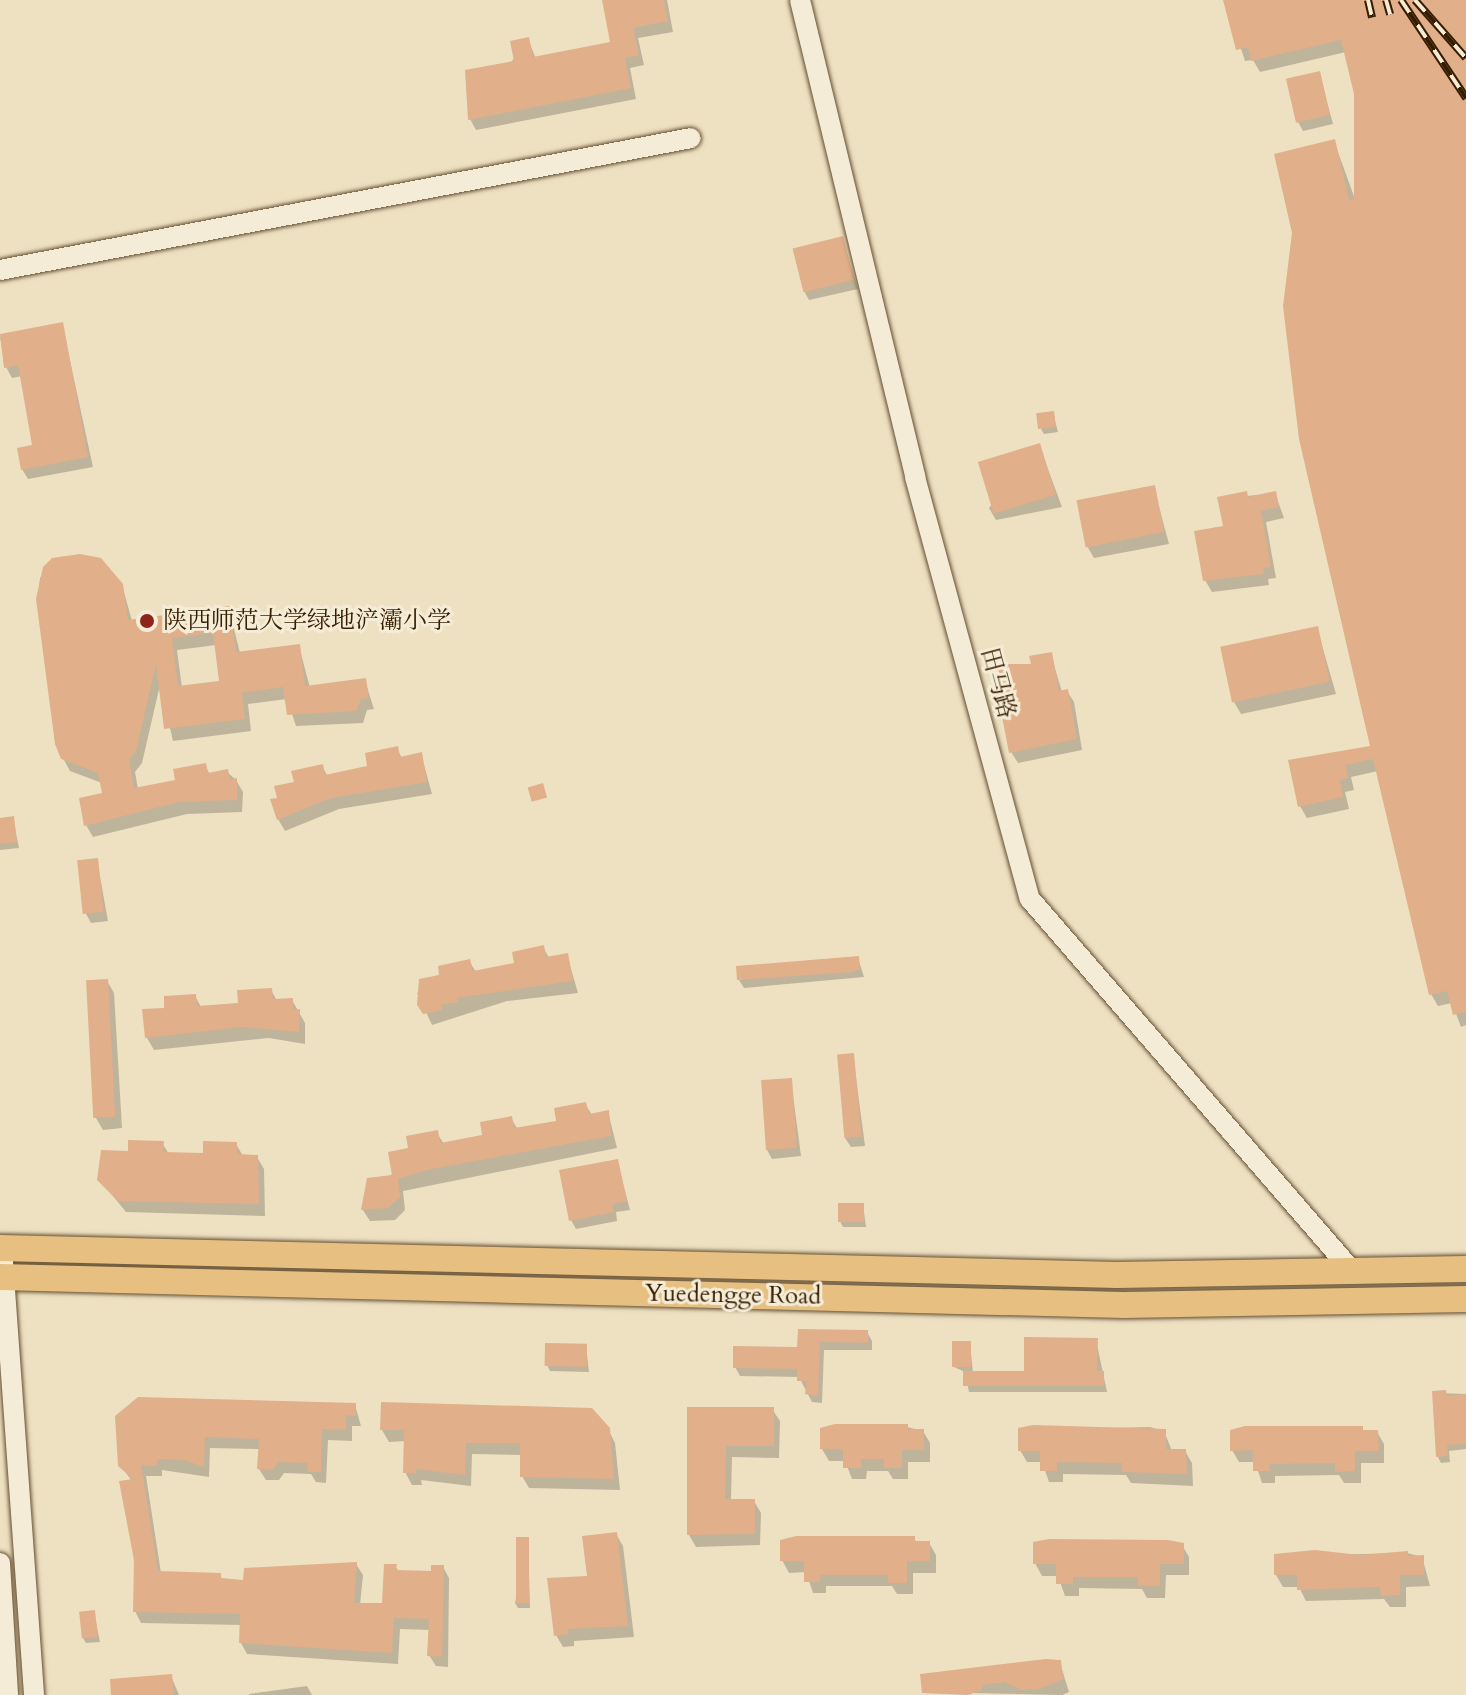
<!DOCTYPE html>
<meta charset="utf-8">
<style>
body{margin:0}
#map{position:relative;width:1466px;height:1695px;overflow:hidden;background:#eee1c2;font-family:Cardo,"Noto Serif SC",serif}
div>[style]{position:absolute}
.shadow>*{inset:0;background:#0003}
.building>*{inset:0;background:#e1af8a;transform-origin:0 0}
.roads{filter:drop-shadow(0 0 2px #644e30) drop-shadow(0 0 2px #644e30)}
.minor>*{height:20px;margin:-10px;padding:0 10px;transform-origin:10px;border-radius:10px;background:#f4ecd7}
.major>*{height:26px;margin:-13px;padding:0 13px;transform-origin:13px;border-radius:13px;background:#e7c081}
.rail>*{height:8px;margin-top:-4px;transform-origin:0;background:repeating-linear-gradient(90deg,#f4ecd7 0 15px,#361d00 0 30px);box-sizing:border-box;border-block:2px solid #361d00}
.dots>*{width:22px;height:22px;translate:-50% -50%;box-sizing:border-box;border:4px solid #f4ecd7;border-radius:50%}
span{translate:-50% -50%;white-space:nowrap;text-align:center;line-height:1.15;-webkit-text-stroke:6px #f4ecd7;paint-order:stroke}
.poi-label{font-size:24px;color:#361d00}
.left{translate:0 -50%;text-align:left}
.street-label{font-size:24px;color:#361d00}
</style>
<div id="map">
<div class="shadow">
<div style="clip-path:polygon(605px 0,667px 0,673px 32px,638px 38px,644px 65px,630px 68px,636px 99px,476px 130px,470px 119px,528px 39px,536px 59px,613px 43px)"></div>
<div style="clip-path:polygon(1225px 0,1466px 0,1466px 1025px,1461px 1027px,1452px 1003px,1438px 1006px,1431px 994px,1378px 771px,1351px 777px,1354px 790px,1345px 792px,1349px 809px,1307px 818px,1300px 806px,1291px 761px,1373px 748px,1334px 141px,1356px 202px,1356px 94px,1346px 52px,1260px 72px,1253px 60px,1245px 61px)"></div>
<div style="clip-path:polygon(1319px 73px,1333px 124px,1303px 131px,1298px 122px)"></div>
<div style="clip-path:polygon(842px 238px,858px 289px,809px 300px,804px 291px)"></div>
<div style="clip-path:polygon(62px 324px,93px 467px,28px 479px,22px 469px,34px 447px,22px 376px,12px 378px,6px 367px,0 337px)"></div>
<div style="clip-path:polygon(1053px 413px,1058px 432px,1044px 434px,1041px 429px)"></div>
<div style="clip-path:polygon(1039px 445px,1062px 507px,996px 520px,989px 508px)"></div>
<div style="clip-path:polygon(1154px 488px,1169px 544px,1094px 558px,1087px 546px)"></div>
<div style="clip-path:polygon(1275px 493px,1284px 518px,1266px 522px,1276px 578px,1268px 579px,1269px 585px,1212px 592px,1205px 580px,1226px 528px,1220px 499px)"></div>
<div style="clip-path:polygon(evenodd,53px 560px,122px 585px,132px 621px,229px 609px,240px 653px,299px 646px,310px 688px,365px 681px,374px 709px,367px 710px,363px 723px,296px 726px,287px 699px,248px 704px,251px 731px,173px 741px,160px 685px,142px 763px,135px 772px,138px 789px,178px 781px,205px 765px,210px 775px,227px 772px,236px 780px,243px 792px,242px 812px,187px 814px,93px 837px,86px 825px,104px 795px,102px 783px,70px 771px,63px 758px,38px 598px,40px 578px,53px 560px,216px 645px,221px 683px,182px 688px,177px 650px,216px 645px)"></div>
<div style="clip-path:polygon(1317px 628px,1336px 694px,1241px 714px,1234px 702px)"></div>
<div style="clip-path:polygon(1051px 655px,1062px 692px,1067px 691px,1074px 702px,1082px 750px,1018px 763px,1011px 752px,1033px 666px)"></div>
<div style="clip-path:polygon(397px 749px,402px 758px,421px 754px,432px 794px,339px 809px,285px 831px,278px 819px,296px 784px,322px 766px,328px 777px,370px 768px)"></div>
<div style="clip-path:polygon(13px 819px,19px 848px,0 850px,0 820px)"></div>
<div style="clip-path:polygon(97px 860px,108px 921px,91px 923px,86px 914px)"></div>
<div style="clip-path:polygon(543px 947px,549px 958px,567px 955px,578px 993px,507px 1001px,432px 1025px,417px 993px,469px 961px,476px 972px,516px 964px)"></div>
<div style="clip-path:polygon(858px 958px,864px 977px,744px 988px,739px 980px)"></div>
<div style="clip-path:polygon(107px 981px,114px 993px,122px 1128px,103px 1130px,96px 1118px)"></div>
<div style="clip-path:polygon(271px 990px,277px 1001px,292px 1000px,305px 1023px,305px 1044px,269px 1038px,154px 1050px,147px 1038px,144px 1011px,167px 1009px,195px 996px,201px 1007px,240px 1005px)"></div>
<div style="clip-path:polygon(853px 1055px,865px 1146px,851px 1147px,845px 1138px)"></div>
<div style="clip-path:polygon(791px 1080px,801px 1156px,772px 1159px,767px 1150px)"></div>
<div style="clip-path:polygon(585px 1104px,592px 1115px,608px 1112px,617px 1148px,403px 1191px,405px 1210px,395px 1220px,370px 1221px,363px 1210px,411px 1150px,437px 1133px,444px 1144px,484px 1136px,511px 1118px,518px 1130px,558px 1122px)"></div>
<div style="clip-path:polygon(162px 1143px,169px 1154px,205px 1155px,236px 1144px,243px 1156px,257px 1157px,264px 1169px,265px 1216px,126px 1212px,99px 1179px,130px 1153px)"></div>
<div style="clip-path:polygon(617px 1161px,630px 1210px,616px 1212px,617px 1221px,576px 1229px,571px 1220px)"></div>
<div style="clip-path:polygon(863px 1205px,866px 1227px,843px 1227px,840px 1221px)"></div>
<div style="clip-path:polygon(800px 1331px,867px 1332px,872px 1341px,872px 1350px,824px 1350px,822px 1403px,812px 1402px,799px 1377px,740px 1376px,735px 1367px,799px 1349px)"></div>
<div style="clip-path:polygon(1096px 1340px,1107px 1392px,969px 1392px,965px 1372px,954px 1367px,970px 1343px,973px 1373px,1026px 1373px)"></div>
<div style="clip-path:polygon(586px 1346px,589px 1372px,550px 1371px,547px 1365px)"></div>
<div style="clip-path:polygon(1435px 1393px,1466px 1394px,1466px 1449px,1449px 1451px,1450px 1462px,1441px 1463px,1438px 1457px)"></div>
<div style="clip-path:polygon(355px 1405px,361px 1426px,352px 1426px,352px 1441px,328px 1440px,326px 1483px,316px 1482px,311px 1474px,284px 1473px,279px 1480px,266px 1480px,259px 1469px,260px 1449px,210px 1448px,209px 1477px,162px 1470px,162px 1476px,146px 1476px,161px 1573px,220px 1575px,223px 1581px,245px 1582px,356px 1564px,363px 1575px,360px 1605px,384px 1605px,395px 1566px,399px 1572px,433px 1573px,443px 1567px,449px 1578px,448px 1667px,436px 1666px,429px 1655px,431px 1630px,400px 1629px,398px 1664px,247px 1654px,241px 1643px,242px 1625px,141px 1623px,135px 1611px,132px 1481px,120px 1465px,117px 1417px)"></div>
<div style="clip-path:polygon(689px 1409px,772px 1409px,780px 1421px,779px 1458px,732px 1457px,731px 1501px,754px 1501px,761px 1513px,760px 1545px,696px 1547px,689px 1535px)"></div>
<div style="clip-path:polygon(907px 1427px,923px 1431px,930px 1443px,930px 1462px,908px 1462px,908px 1479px,893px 1479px,888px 1471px,867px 1471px,866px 1479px,852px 1479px,845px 1461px,829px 1461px,822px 1449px)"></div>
<div style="clip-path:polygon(1150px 1427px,1164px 1431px,1172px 1451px,1185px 1451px,1192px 1463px,1193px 1486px,1131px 1483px,1126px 1475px,1063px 1474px,1063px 1482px,1049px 1482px,1042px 1462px,1027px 1462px,1020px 1450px,1020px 1430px)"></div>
<div style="clip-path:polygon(608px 1429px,615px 1443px,620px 1490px,529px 1488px,522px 1476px,522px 1455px,472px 1454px,471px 1486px,421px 1480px,422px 1485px,412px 1485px,405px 1472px,406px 1441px,389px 1442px,382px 1430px)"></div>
<div style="clip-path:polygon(1377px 1432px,1384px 1444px,1384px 1463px,1361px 1463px,1361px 1483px,1344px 1483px,1339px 1475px,1275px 1476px,1275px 1483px,1262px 1483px,1255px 1462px,1239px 1462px,1232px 1450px)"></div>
<div style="clip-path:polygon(616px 1534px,623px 1546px,634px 1637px,574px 1641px,574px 1646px,563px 1647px,556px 1635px)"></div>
<div style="clip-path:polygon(914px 1538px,917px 1543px,929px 1543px,936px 1555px,936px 1573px,913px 1573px,913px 1594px,897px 1594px,892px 1586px,826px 1586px,826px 1593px,813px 1593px,806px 1572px,789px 1573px,782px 1560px)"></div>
<div style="clip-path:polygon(528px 1539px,530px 1608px,518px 1608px,515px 1603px)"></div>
<div style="clip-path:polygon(1182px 1545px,1189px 1557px,1189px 1575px,1166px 1575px,1165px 1598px,1147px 1598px,1142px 1589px,1079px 1588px,1079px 1596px,1065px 1596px,1058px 1576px,1042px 1576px,1035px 1563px)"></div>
<div style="clip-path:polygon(1407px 1553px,1422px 1557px,1430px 1586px,1406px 1587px,1406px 1607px,1390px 1607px,1384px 1599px,1306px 1601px,1299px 1587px,1283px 1587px,1276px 1575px,1276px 1556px)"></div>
<div style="clip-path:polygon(94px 1612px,100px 1642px,86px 1643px,83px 1638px)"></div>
<div style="clip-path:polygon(1060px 1663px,1069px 1692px,1062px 1695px,924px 1692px)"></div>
<div style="clip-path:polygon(171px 1676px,179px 1695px,112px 1695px)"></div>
<div style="clip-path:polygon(307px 1686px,312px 1695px,249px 1695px,249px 1694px)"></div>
</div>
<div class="building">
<div style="clip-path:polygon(602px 0,664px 0,668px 21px,633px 28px,639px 55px,625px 58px,631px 88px,468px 120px,465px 70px,514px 61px,510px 41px,529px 37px,533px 57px,610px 42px)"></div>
<div style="clip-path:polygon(1223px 0,1466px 0,1466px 1012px,1453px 1015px,1447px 991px,1429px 995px,1373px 759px,1345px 765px,1348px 778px,1340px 780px,1343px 797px,1298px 807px,1288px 760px,1370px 746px,1299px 439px,1283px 306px,1292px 233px,1274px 154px,1335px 139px,1349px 200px,1354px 200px,1354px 94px,1341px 40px,1251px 61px,1248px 47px,1236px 50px)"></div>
<div style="left:1320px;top:71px;width:45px;height:35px;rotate:77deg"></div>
<div style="left:843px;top:236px;width:45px;height:52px;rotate:76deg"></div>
<div style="clip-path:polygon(63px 322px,88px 457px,21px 470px,17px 448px,32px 445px,18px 365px,4px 368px,0 334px)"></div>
<div style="left:1054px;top:411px;width:16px;height:18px;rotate:83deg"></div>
<div style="left:1040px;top:443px;width:54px;height:65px;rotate:73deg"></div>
<div style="left:1155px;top:485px;width:48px;height:80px;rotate:79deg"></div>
<div style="clip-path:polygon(1247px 491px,1248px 497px,1276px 491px,1279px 507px,1261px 511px,1271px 567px,1263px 568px,1264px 574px,1203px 581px,1194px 531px,1223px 526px,1217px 497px)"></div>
<div style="clip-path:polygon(evenodd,80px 554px,101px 558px,123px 584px,128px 620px,230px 606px,236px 652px,300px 644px,305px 686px,366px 678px,369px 698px,361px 699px,356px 711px,287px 715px,283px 687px,242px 693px,245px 719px,164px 729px,156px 664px,136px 751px,129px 759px,134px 788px,175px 780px,173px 769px,206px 763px,208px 773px,228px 769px,230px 780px,237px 778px,237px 800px,179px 802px,84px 826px,79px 798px,102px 793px,98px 773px,61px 759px,55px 744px,36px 599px,43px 567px,52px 558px,80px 554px,213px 633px,219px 681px,178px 686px,172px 638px,213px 633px)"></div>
<div style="left:1318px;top:626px;width:57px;height:100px;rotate:78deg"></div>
<div style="clip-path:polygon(1052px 652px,1059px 691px,1068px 689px,1077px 739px,1009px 753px,992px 664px,1031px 664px,1029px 656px)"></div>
<div style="clip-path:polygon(398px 746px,400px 757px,422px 752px,427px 782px,331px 798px,277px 820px,270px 799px,277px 798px,274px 786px,294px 782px,291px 771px,323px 764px,325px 775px,367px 766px,365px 753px)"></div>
<div style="left:543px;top:783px;width:15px;height:16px;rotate:74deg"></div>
<div style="clip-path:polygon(14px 816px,17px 842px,0 844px,0 818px)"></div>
<div style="left:98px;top:858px;width:54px;height:21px;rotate:84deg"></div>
<div style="clip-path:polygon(544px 945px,546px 957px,568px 953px,573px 981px,457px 998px,458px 1002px,441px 1005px,442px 1010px,423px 1014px,417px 1005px,419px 979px,439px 975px,438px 966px,470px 959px,473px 971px,514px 963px,512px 952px)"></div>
<div style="clip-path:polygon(859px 956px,860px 969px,852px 972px,737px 980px,736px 966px)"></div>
<div style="left:108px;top:979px;width:138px;height:22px;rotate:87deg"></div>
<div style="clip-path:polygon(272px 988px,273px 999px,293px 998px,293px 1010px,300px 1009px,299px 1032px,241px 1027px,145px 1038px,142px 1009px,164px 1008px,164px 996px,196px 994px,197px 1006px,238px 1003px,237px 990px)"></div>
<div style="left:854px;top:1053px;width:84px;height:17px;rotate:85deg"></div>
<div style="left:792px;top:1078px;width:70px;height:31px;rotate:86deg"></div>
<div style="clip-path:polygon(586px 1102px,589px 1114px,609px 1110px,611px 1136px,426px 1170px,398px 1179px,400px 1197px,388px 1208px,361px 1210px,367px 1178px,392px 1175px,388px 1152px,408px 1148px,406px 1136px,438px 1130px,440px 1143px,482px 1135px,480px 1122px,512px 1116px,514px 1128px,556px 1121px,554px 1108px)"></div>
<div style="clip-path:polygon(128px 1140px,164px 1141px,163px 1152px,203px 1153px,203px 1141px,237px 1142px,237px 1154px,258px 1155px,259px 1204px,118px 1201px,97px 1180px,101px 1150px,128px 1151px)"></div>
<div style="clip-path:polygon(618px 1159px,627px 1201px,612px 1204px,614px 1212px,569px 1221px,559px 1170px)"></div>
<div style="left:838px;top:1203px;width:26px;height:19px"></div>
<div style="clip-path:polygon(798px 1329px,868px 1330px,868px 1343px,820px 1342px,818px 1396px,805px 1394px,807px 1381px,797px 1381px,797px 1369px,733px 1368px,733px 1346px,797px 1347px)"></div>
<div style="clip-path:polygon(1024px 1337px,1098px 1338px,1097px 1371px,1104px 1371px,1104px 1386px,963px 1386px,963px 1371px,1024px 1371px)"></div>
<div style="left:952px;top:1341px;width:19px;height:26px"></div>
<div style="left:545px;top:1343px;width:42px;height:23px;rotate:1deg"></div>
<div style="clip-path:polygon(1446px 1390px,1447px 1396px,1466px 1394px,1466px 1444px,1447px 1445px,1448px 1456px,1436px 1457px,1432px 1391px)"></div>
<div style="clip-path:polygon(138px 1397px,356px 1403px,356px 1416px,346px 1415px,346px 1430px,322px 1429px,321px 1472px,307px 1472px,308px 1463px,278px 1462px,273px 1470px,257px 1469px,259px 1439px,205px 1437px,204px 1467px,184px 1460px,157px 1459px,157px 1466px,141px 1465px,158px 1571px,221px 1573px,221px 1578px,243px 1580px,244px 1568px,357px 1562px,354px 1603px,382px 1603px,384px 1564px,397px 1564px,396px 1570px,431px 1571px,431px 1565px,444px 1565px,442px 1657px,427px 1656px,429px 1619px,394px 1618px,392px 1653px,239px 1643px,240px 1614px,133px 1612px,134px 1560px,119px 1481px,133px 1479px,118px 1466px,115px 1416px)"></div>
<div style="clip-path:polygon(381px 1402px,592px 1408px,610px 1428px,614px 1479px,520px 1477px,520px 1443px,466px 1443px,465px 1475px,416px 1469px,416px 1473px,403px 1473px,404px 1430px,380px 1430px)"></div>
<div style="clip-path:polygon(687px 1407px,774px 1407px,774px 1446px,726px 1446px,725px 1499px,755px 1499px,755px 1534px,687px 1535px)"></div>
<div style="clip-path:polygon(835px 1424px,908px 1424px,908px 1429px,924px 1429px,924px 1450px,902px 1450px,902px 1468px,884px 1468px,884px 1459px,861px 1459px,861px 1468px,843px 1468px,843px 1449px,820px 1449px,820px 1428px)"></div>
<div style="clip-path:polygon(1033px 1425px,1166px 1429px,1166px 1449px,1186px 1449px,1187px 1474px,1122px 1472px,1122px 1463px,1057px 1462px,1057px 1471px,1040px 1471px,1040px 1451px,1018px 1451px,1018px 1428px)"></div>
<div style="clip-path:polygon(1245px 1426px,1363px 1426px,1363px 1430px,1378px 1430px,1379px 1451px,1355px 1451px,1355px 1471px,1335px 1472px,1335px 1463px,1269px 1464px,1270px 1471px,1253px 1471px,1253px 1450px,1230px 1451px,1230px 1430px)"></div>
<div style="clip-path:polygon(617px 1532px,628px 1626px,568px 1629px,568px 1634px,554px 1636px,547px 1578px,587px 1576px,582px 1536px)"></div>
<div style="clip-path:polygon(796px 1536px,915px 1536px,915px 1541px,930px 1541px,930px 1561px,907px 1561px,907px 1583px,888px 1583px,888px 1575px,820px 1575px,820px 1582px,804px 1582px,804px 1561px,780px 1561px,780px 1540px)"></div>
<div style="left:516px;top:1537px;width:13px;height:66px"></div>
<div style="clip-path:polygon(1049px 1539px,1168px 1540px,1184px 1543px,1184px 1564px,1160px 1564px,1160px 1586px,1138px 1586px,1138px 1577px,1073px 1577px,1073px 1584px,1056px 1584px,1056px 1564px,1033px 1564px,1033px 1542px)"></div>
<div style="clip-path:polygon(1315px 1550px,1360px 1555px,1408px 1551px,1408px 1556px,1424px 1555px,1424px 1575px,1400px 1575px,1400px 1595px,1381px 1596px,1380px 1587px,1297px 1590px,1297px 1575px,1274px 1575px,1274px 1554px)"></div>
<div style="left:95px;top:1610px;width:27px;height:16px;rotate:84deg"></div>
<div style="clip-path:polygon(1046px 1659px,1061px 1660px,1063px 1679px,1039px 1689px,1021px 1690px,1005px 1682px,982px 1685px,982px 1690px,968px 1695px,922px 1693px,920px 1674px)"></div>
<div style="clip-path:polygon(172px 1674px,174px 1695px,111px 1695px,110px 1679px)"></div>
</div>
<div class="roads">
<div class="minor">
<div style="left:800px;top:0;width:491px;rotate:76.4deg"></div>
<div style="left:915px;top:477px;width:437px;rotate:74.8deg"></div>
<div style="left:1030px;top:899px;width:495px;rotate:49.1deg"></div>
<div style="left:0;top:270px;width:703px;rotate:-10.81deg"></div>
<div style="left:2px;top:1248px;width:448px;rotate:85.9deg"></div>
<div style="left:0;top:1563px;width:132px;rotate:86.5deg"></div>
</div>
<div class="major">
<div style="left:0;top:1248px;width:1117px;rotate:1.38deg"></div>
<div style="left:1117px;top:1275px;width:349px;rotate:-1deg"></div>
<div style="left:0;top:1277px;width:1124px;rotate:1.43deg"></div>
<div style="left:1124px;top:1305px;width:342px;rotate:-1deg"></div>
</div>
</div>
<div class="rail">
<div style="left:1368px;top:0;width:18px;rotate:77deg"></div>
<div style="left:1386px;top:0;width:15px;rotate:74deg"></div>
<div style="left:1401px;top:0;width:118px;rotate:56.4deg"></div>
<div style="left:1415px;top:0;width:77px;rotate:48.7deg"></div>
</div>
<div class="dots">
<div style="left:147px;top:621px;background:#8f2418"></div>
</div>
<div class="poi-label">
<span class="left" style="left:163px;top:621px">陕西师范大学绿地浐灞小学</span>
</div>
<div class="street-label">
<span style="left:998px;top:683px;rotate:75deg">田马路</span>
<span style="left:733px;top:1295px;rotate:1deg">Yuedengge Road</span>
</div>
</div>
